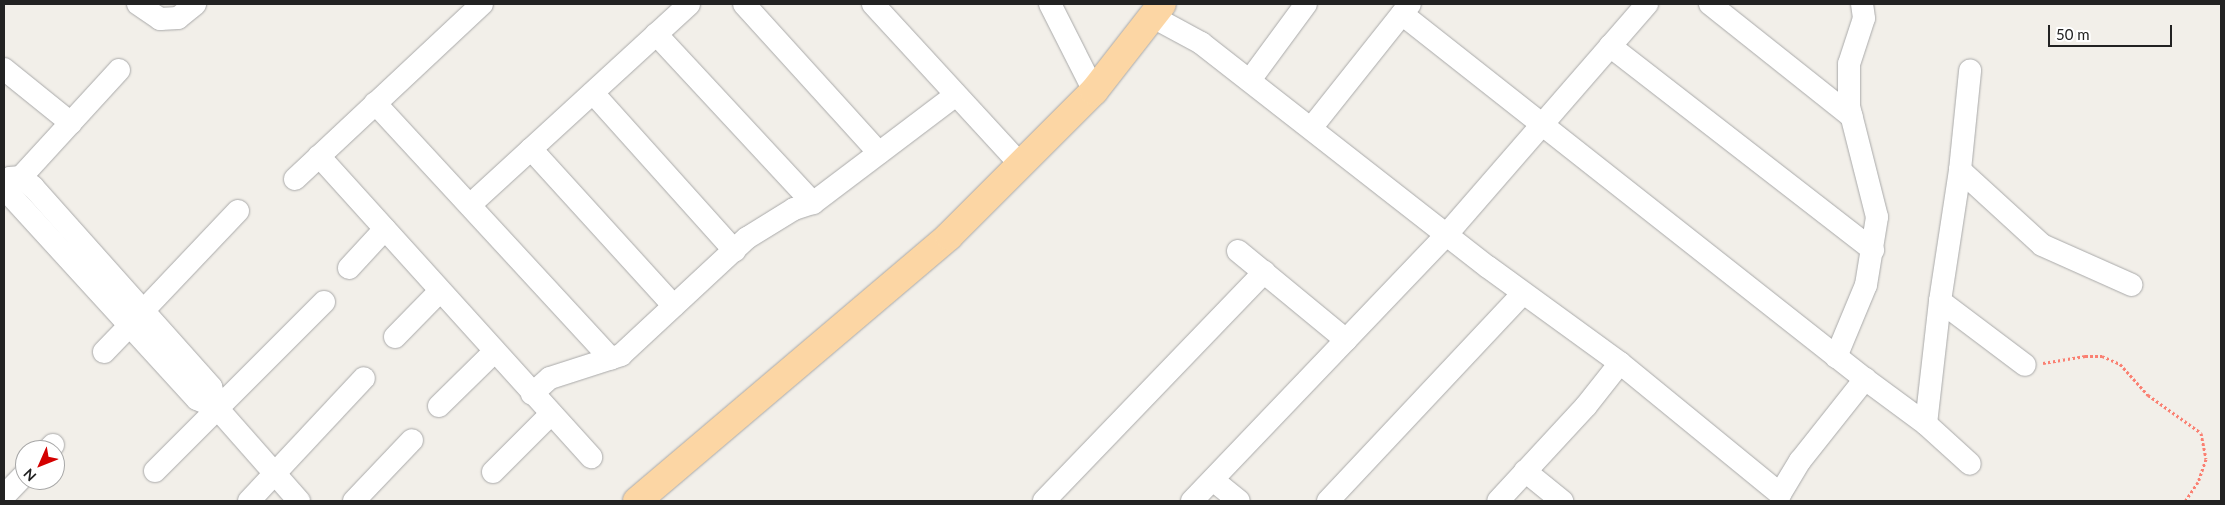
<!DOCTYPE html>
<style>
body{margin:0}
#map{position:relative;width:2225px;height:505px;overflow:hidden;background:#f2efe9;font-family:Lato,sans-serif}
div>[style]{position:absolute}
.path>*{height:3px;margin-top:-1.5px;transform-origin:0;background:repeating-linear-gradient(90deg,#fa8072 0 2.5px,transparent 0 5px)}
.roads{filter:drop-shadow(0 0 1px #a9a9a9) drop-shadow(0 0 1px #a9a9a9)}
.minor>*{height:22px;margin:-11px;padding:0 11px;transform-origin:11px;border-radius:11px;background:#fff}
.major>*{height:28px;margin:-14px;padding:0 14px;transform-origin:14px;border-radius:14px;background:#fcd6a4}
span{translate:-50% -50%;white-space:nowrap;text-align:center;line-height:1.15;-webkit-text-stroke:4px #fff;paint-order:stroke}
.frame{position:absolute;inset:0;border:5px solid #222;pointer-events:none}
.north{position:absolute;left:15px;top:440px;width:50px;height:50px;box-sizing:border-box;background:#fff;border:1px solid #a7a7a7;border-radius:50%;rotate:226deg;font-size:14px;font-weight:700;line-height:20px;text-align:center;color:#222}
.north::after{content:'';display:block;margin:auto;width:18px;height:22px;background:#d40000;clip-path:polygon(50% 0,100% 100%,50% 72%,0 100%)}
.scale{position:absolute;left:2048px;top:25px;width:124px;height:22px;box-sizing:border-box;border:2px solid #222;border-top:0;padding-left:6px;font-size:15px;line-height:18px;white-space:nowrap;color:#222;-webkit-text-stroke:4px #fff;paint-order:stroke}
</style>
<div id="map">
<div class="path">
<div style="left:2043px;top:363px;width:43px;rotate:-9.5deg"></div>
<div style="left:2085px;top:356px;width:17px"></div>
<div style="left:2102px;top:356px;width:20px;rotate:24deg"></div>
<div style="left:2120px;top:364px;width:42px;rotate:47.9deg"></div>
<div style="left:2148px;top:395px;width:65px;rotate:35.6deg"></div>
<div style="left:2201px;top:433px;width:26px;rotate:79deg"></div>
<div style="left:2206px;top:459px;width:24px;rotate:109deg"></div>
<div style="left:2198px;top:482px;width:23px;rotate:124deg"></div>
</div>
<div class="roads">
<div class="minor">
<div style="left:138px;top:4px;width:27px;rotate:34deg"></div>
<div style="left:160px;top:19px;width:18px;rotate:-3deg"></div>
<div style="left:178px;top:18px;width:22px;rotate:-39deg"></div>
<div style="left:744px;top:4px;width:201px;rotate:47.8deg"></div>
<div style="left:873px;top:4px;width:219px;rotate:47.4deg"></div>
<div style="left:1050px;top:4px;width:97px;rotate:63.2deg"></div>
<div style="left:1710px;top:4px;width:181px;rotate:38.5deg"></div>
<div style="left:1402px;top:14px;width:590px;rotate:38.25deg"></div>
<div style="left:1153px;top:17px;width:55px;rotate:28.4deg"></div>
<div style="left:1201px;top:43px;width:364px;rotate:38deg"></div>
<div style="left:1488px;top:267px;width:163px;rotate:36deg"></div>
<div style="left:1620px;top:363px;width:55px;rotate:128.3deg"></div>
<div style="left:1586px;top:406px;width:129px;rotate:132.8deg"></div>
<div style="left:656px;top:34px;width:231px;rotate:47.1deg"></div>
<div style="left:1610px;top:46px;width:333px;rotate:37.8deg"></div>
<div style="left:4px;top:69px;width:86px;rotate:38.9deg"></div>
<div style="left:1250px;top:80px;width:94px;rotate:-53.6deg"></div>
<div style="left:593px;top:93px;width:212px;rotate:48.1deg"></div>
<div style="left:375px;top:103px;width:348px;rotate:47.3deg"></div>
<div style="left:1312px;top:127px;width:157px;rotate:-51.5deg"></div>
<div style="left:531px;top:149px;width:212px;rotate:47.7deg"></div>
<div style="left:319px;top:156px;width:406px;rotate:47.9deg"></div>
<div style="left:1960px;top:170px;width:111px;rotate:42.4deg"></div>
<div style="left:2042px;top:245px;width:98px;rotate:24deg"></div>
<div style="left:21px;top:177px;width:145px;rotate:-47.5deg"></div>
<div style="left:295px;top:179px;width:256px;rotate:-43.1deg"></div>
<div style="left:4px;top:186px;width:10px;rotate:-53deg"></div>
<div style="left:10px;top:178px;width:11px;rotate:-5deg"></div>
<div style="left:21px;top:177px;width:16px;rotate:40deg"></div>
<div style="left:33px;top:187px;width:268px;rotate:48.3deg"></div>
<div style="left:211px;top:387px;width:22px;rotate:74deg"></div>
<div style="left:217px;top:408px;width:124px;rotate:48.6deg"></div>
<div style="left:4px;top:188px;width:286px;rotate:47.6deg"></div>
<div style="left:197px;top:399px;width:22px;rotate:24deg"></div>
<div style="left:470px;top:205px;width:297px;rotate:-42.5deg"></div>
<div style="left:1238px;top:251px;width:140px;rotate:39.5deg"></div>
<div style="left:349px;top:268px;width:53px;rotate:-47.3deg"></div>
<div style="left:1940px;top:301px;width:106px;rotate:37deg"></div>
<div style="left:143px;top:311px;width:138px;rotate:-46.5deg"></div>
<div style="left:395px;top:337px;width:64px;rotate:-45.6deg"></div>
<div style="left:104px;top:352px;width:37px;rotate:-46deg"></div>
<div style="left:1836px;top:357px;width:78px;rotate:-67.4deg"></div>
<div style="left:1866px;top:285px;width:69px;rotate:-80.8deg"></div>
<div style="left:1877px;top:217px;width:114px;rotate:-104.2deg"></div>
<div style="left:1849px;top:106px;width:42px;rotate:-90deg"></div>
<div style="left:1849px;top:64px;width:48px;rotate:-71.9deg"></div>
<div style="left:1864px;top:18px;width:14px;rotate:-98deg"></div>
<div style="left:1620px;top:363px;width:207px;rotate:39.3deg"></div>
<div style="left:1780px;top:494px;width:39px;rotate:-59deg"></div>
<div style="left:1800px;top:461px;width:105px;rotate:-51.6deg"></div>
<div style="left:1865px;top:379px;width:76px;rotate:36.4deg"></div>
<div style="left:1926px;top:424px;width:59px;rotate:42.3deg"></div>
<div style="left:532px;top:394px;width:24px;rotate:-42deg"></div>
<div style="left:550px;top:378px;width:75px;rotate:-17.9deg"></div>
<div style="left:621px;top:355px;width:172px;rotate:-42.9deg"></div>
<div style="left:747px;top:238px;width:55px;rotate:-31.7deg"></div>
<div style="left:794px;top:209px;width:20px;rotate:-18deg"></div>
<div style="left:813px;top:203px;width:179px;rotate:-37.1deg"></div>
<div style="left:439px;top:406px;width:77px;rotate:-44.5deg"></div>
<div style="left:1926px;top:424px;width:124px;rotate:-83.5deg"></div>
<div style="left:1940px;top:301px;width:133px;rotate:-81.3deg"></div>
<div style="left:1960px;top:170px;width:100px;rotate:-84.2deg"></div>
<div style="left:48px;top:450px;width:7px;rotate:-45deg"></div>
<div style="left:155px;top:471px;width:239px;rotate:-45deg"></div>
<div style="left:1525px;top:471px;width:48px;rotate:39deg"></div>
<div style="left:493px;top:472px;width:82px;rotate:-45deg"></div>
<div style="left:1213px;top:480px;width:33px;rotate:39deg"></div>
<div style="left:4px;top:496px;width:30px;rotate:-46deg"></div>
<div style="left:249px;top:501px;width:168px;rotate:-46.9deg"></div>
<div style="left:354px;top:501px;width:84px;rotate:-46.4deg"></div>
<div style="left:1044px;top:501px;width:318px;rotate:-46.1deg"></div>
<div style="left:1192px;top:501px;width:369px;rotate:-46.3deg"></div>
<div style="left:1447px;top:234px;width:305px;rotate:-49deg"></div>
<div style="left:1328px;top:501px;width:285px;rotate:-46.8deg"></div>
</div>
<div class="major">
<div style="left:637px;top:501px;width:409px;rotate:-40.3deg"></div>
<div style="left:949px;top:236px;width:205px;rotate:-45deg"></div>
<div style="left:1094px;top:91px;width:110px;rotate:-52deg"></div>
</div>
</div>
<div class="frame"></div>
<div class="north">N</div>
<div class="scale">50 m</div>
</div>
